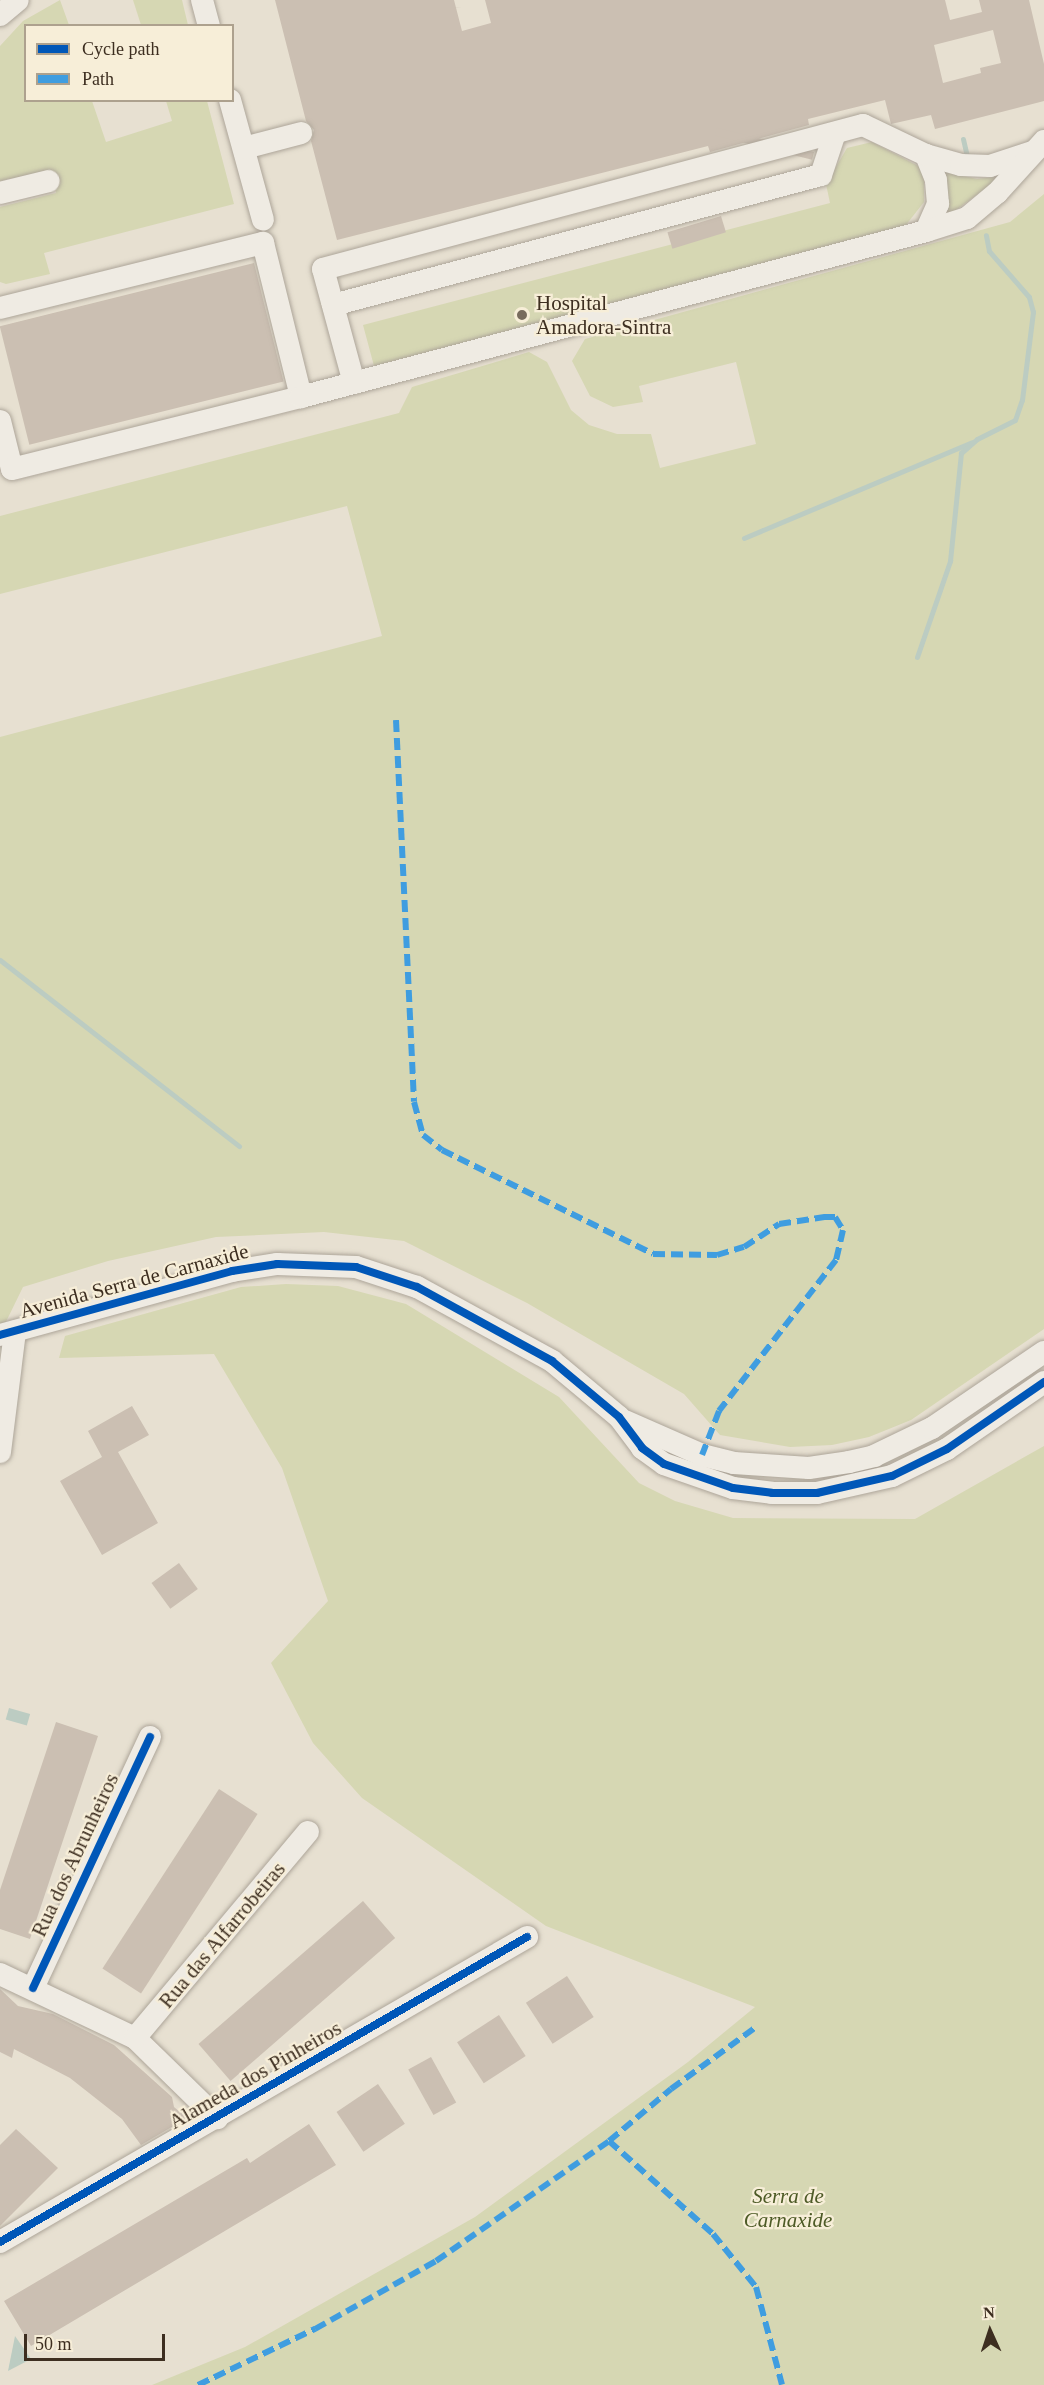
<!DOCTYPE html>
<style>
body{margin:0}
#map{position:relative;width:1044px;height:2385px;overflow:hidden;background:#e7e0d1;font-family:Georgia,serif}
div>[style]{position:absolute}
.green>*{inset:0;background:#d6d7b3}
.water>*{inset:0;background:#bcccc2;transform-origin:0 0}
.stream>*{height:5px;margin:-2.5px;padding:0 2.5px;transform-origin:2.5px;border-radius:2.5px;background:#bcccc2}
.building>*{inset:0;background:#cbbfb2;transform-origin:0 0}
.roads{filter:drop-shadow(0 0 2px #ada599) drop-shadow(0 0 2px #ada599)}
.minor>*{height:22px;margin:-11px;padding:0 11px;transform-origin:11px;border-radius:11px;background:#efebe3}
.quiet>*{height:6px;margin-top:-3px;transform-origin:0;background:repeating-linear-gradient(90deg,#3f9de0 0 12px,transparent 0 18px)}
.cycleway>*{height:8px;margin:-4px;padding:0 4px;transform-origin:4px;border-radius:4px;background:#0057b8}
.dots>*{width:16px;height:16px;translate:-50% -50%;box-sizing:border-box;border:3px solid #f7eed8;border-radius:50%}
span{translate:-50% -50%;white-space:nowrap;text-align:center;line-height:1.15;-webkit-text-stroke:4.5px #f7eed8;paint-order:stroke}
.poi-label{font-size:21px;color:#3d2e20}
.left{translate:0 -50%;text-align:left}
.street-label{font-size:21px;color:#3d2e20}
.park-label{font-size:21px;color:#4d5a26;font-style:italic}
.legend{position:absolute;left:24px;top:24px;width:210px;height:78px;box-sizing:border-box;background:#f7eed8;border:2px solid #ada18e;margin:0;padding:8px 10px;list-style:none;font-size:18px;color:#3d2e20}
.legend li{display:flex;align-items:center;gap:12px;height:30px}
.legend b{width:30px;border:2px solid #ada18e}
.north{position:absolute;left:960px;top:2301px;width:60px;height:60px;-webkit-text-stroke:4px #f7eed8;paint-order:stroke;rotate:357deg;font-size:16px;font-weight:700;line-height:24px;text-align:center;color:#3d2e20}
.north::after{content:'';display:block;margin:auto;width:21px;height:27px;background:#3d2e20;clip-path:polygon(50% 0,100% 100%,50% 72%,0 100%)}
.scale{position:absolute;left:24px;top:2334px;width:141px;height:27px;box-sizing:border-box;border:3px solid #3d2e20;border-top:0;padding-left:8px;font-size:18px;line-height:21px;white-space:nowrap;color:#3d2e20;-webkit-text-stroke:4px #f7eed8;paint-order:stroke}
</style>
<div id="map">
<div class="green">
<div style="clip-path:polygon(60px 0,69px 25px,26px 26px,26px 100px,92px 101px,106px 142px,172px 121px,166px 101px,207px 101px,234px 204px,44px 253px,50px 274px,6px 284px,0 282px,0 207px,56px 193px,51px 170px,0 181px,0 46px,23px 21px)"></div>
<div style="clip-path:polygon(133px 0,182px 0,188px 25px,141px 25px)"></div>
<div style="clip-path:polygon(872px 142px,924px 169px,924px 202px,902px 230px,374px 366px,363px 325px,830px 203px,826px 184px,847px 148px)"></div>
<div style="clip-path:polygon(940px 170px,977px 179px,1002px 176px,941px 221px)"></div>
<div style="clip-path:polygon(1044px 194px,1044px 1329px,911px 1420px,869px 1437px,832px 1445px,790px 1447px,720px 1435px,684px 1394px,527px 1303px,404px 1241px,324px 1232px,216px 1237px,108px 1261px,23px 1287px,0 1334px,0 737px,382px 636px,347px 506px,0 594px,0 516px,399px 413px,412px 387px,529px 352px,547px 362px,571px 410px,589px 425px,617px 434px,651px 434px,660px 468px,756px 444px,736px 362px,639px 386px,643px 402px,613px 407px,590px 396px,572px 361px,585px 339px,1010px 222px)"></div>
<div style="clip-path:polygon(286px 1284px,338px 1286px,406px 1304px,559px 1397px,639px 1483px,675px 1501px,733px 1518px,915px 1519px,1044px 1446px,1044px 2385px,152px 2385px,245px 2347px,475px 2217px,688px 2062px,755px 2007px,546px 1926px,362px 1798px,313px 1743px,271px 1663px,328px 1601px,282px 1468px,214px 1354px,59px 1358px,65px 1336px,241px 1287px)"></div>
</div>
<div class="water">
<div style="left:9px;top:1708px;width:22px;height:12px;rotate:16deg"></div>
<div style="clip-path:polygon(15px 2336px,31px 2359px,8px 2371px)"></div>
</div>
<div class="stream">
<div style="left:963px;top:139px;width:18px;rotate:77deg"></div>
<div style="left:744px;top:538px;width:247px;rotate:-22.8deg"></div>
<div style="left:917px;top:657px;width:102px;rotate:-71deg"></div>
<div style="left:950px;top:561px;width:109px;rotate:-84.2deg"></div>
<div style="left:961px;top:453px;width:21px;rotate:-41deg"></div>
<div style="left:977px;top:439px;width:42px;rotate:-26.6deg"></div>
<div style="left:1015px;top:420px;width:21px;rotate:-71deg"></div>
<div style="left:1022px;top:400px;width:89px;rotate:-82.9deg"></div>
<div style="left:1033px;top:312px;width:16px;rotate:-105deg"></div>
<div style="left:1029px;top:297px;width:61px;rotate:-131deg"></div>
<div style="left:989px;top:251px;width:16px;rotate:-101deg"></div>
<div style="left:0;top:960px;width:303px;rotate:37.9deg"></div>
</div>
<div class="building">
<div style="clip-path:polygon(evenodd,275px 0,454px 0,462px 31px,491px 23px,485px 0,945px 0,950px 20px,982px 12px,979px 0,1029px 0,1044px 64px,1044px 101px,935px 129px,931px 115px,891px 124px,885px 100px,808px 119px,809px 125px,710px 152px,708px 146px,337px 240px,311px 141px,314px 130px,306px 121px,275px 0,993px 30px,1001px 63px,980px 68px,981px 73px,943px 83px,934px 45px,993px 30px)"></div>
<div style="left:814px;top:152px;width:8px;height:100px;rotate:104deg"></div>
<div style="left:721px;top:216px;width:17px;height:56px;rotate:73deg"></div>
<div style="left:254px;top:263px;width:122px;height:262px;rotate:76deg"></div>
<div style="clip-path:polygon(132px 1406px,149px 1435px,118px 1452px,158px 1523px,102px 1555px,60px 1481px,102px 1457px,88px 1431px)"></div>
<div style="left:179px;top:1563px;width:32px;height:34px;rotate:54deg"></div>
<div style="clip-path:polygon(56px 1722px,98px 1736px,30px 1939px,0 1929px,0 1890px)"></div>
<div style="left:219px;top:1789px;width:46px;height:214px;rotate:33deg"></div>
<div style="left:363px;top:1901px;width:49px;height:218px;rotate:49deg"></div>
<div style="left:567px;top:1976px;width:49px;height:49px;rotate:57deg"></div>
<div style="clip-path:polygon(0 1989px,18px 2006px,53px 2014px,114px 2045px,172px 2097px,174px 2107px,187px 2118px,141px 2145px,122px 2119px,70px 2078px,14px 2049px,12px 2058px,0 2052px)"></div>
<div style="left:499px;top:2015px;width:49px;height:50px;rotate:57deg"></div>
<div style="left:431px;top:2057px;width:52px;height:26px;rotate:61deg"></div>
<div style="left:378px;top:2084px;width:48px;height:50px;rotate:56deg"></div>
<div style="clip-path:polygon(309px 2124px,336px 2165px,31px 2346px,4px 2301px,247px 2158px,250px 2163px)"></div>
<div style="clip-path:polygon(16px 2129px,58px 2168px,0 2226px,0 2145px)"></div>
</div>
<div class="roads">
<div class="minor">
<div style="left:202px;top:0;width:27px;rotate:75deg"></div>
<div style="left:0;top:15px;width:23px;rotate:-40deg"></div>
<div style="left:230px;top:100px;width:124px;rotate:74.6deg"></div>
<div style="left:244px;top:148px;width:59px;rotate:-14.7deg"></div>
<div style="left:0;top:193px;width:50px;rotate:-13.8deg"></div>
<div style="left:926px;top:231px;width:30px;rotate:-66deg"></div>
<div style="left:938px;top:204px;width:24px;rotate:-95deg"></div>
<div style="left:936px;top:180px;width:27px;rotate:-112deg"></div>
<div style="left:333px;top:305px;width:505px;rotate:-14.92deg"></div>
<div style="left:821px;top:175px;width:44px;rotate:-71.6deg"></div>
<div style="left:0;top:308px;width:271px;rotate:-13.9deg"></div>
<div style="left:263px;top:243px;width:159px;rotate:76.1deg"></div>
<div style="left:354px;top:383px;width:118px;rotate:-105.2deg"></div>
<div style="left:323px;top:269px;width:559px;rotate:-14.93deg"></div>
<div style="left:863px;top:125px;width:70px;rotate:25.5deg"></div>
<div style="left:926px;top:155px;width:36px;rotate:16deg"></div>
<div style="left:961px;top:165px;width:29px;rotate:2deg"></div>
<div style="left:990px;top:166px;width:44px;rotate:-18.4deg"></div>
<div style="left:0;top:421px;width:49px;rotate:76deg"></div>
<div style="left:12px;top:469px;width:298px;rotate:-14deg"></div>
<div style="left:301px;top:397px;width:647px;rotate:-14.87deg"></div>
<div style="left:926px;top:231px;width:43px;rotate:-17.6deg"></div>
<div style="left:967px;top:218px;width:39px;rotate:-40deg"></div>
<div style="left:997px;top:193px;width:70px;rotate:-47.9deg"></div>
<div style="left:0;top:1335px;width:241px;rotate:-15.4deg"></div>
<div style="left:232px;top:1271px;width:46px;rotate:-8.8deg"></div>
<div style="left:277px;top:1264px;width:79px;rotate:2.2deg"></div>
<div style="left:356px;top:1267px;width:64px;rotate:18.2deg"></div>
<div style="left:417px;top:1287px;width:154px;rotate:28.7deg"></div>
<div style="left:552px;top:1361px;width:87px;rotate:39.9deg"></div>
<div style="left:619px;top:1417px;width:39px;rotate:53deg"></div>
<div style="left:642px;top:1448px;width:27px;rotate:36deg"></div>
<div style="left:664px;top:1464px;width:73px;rotate:19.2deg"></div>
<div style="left:733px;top:1488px;width:39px;rotate:7deg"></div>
<div style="left:772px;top:1493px;width:45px"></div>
<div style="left:817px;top:1493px;width:77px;rotate:-12.8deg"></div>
<div style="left:892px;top:1476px;width:61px;rotate:-26.1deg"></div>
<div style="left:947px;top:1449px;width:118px;rotate:-34.6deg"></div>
<div style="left:625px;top:1421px;width:84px;rotate:23.8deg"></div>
<div style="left:702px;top:1455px;width:33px;rotate:14deg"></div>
<div style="left:734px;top:1463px;width:75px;rotate:3.8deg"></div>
<div style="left:809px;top:1468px;width:40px;rotate:-8.5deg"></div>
<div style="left:849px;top:1462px;width:26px;rotate:-13deg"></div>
<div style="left:874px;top:1456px;width:64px;rotate:-25.8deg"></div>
<div style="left:932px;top:1428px;width:135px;rotate:-34.2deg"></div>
<div style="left:0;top:1452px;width:121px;rotate:-82.9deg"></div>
<div style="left:0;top:1974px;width:149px;rotate:25.4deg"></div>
<div style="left:135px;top:2038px;width:115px;rotate:44.3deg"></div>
<div style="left:33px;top:1988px;width:277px;rotate:-65deg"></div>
<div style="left:135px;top:2038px;width:269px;rotate:-50deg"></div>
<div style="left:0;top:2242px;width:609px;rotate:-30.06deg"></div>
</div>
</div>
<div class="quiet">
<div style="left:396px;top:720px;width:382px;rotate:87.3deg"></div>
<div style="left:414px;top:1102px;width:34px;rotate:75deg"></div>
<div style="left:423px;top:1135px;width:24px;rotate:38deg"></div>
<div style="left:442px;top:1150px;width:235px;rotate:26.2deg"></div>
<div style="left:653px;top:1254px;width:64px;rotate:0.9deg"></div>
<div style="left:717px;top:1255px;width:28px;rotate:-17deg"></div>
<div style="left:744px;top:1247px;width:42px;rotate:-33.3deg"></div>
<div style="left:779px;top:1224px;width:46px;rotate:-8.8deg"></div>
<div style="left:824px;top:1217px;width:11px"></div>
<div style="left:835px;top:1217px;width:15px;rotate:58deg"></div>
<div style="left:843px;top:1230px;width:31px;rotate:103deg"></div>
<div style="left:836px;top:1260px;width:191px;rotate:127.8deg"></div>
<div style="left:719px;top:1411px;width:47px;rotate:111.1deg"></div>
<div style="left:609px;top:2141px;width:140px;rotate:41.8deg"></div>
<div style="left:713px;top:2234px;width:68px;rotate:50.9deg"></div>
<div style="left:756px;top:2287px;width:101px;rotate:75.1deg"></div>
<div style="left:198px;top:2385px;width:130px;rotate:-25.6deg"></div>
<div style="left:315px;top:2329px;width:139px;rotate:-29.3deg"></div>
<div style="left:436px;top:2261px;width:211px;rotate:-34.7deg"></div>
<div style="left:609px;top:2141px;width:81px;rotate:-40deg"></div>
<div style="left:671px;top:2089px;width:105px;rotate:-36.1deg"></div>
</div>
<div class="cycleway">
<div style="left:0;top:1335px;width:241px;rotate:-15.4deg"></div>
<div style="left:232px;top:1271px;width:46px;rotate:-8.8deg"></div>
<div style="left:277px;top:1264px;width:79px;rotate:2.2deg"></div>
<div style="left:356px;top:1267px;width:64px;rotate:18.2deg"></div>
<div style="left:417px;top:1287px;width:154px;rotate:28.7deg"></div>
<div style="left:552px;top:1361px;width:87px;rotate:39.9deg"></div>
<div style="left:619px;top:1417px;width:39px;rotate:53deg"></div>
<div style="left:642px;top:1448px;width:27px;rotate:36deg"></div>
<div style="left:664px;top:1464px;width:73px;rotate:19.2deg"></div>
<div style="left:733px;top:1488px;width:39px;rotate:7deg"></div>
<div style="left:772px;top:1493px;width:45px"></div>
<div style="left:817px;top:1493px;width:77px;rotate:-12.8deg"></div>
<div style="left:892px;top:1476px;width:61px;rotate:-26.1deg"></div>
<div style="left:947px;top:1449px;width:118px;rotate:-34.6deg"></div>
<div style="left:33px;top:1988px;width:277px;rotate:-65deg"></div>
<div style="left:0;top:2242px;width:609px;rotate:-30.06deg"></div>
</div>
<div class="dots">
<div style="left:522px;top:315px;background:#786c5e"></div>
</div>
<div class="poi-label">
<span class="left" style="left:536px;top:315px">Hospital<br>Amadora-Sintra</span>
</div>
<div class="street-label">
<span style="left:134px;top:1281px;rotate:-15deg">Avenida Serra de Carnaxide</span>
<span style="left:75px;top:1855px;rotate:-65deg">Rua dos Abrunheiros</span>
<span style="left:222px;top:1935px;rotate:-50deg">Rua das Alfarrobeiras</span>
<span style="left:255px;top:2075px;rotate:-30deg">Alameda dos Pinheiros</span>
</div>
<div class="park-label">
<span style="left:788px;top:2208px">Serra de<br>Carnaxide</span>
</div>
<ul class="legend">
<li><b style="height:8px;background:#0057b8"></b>Cycle path</li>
<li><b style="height:8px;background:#3f9de0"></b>Path</li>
</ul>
<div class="north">N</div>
<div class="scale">50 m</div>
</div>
